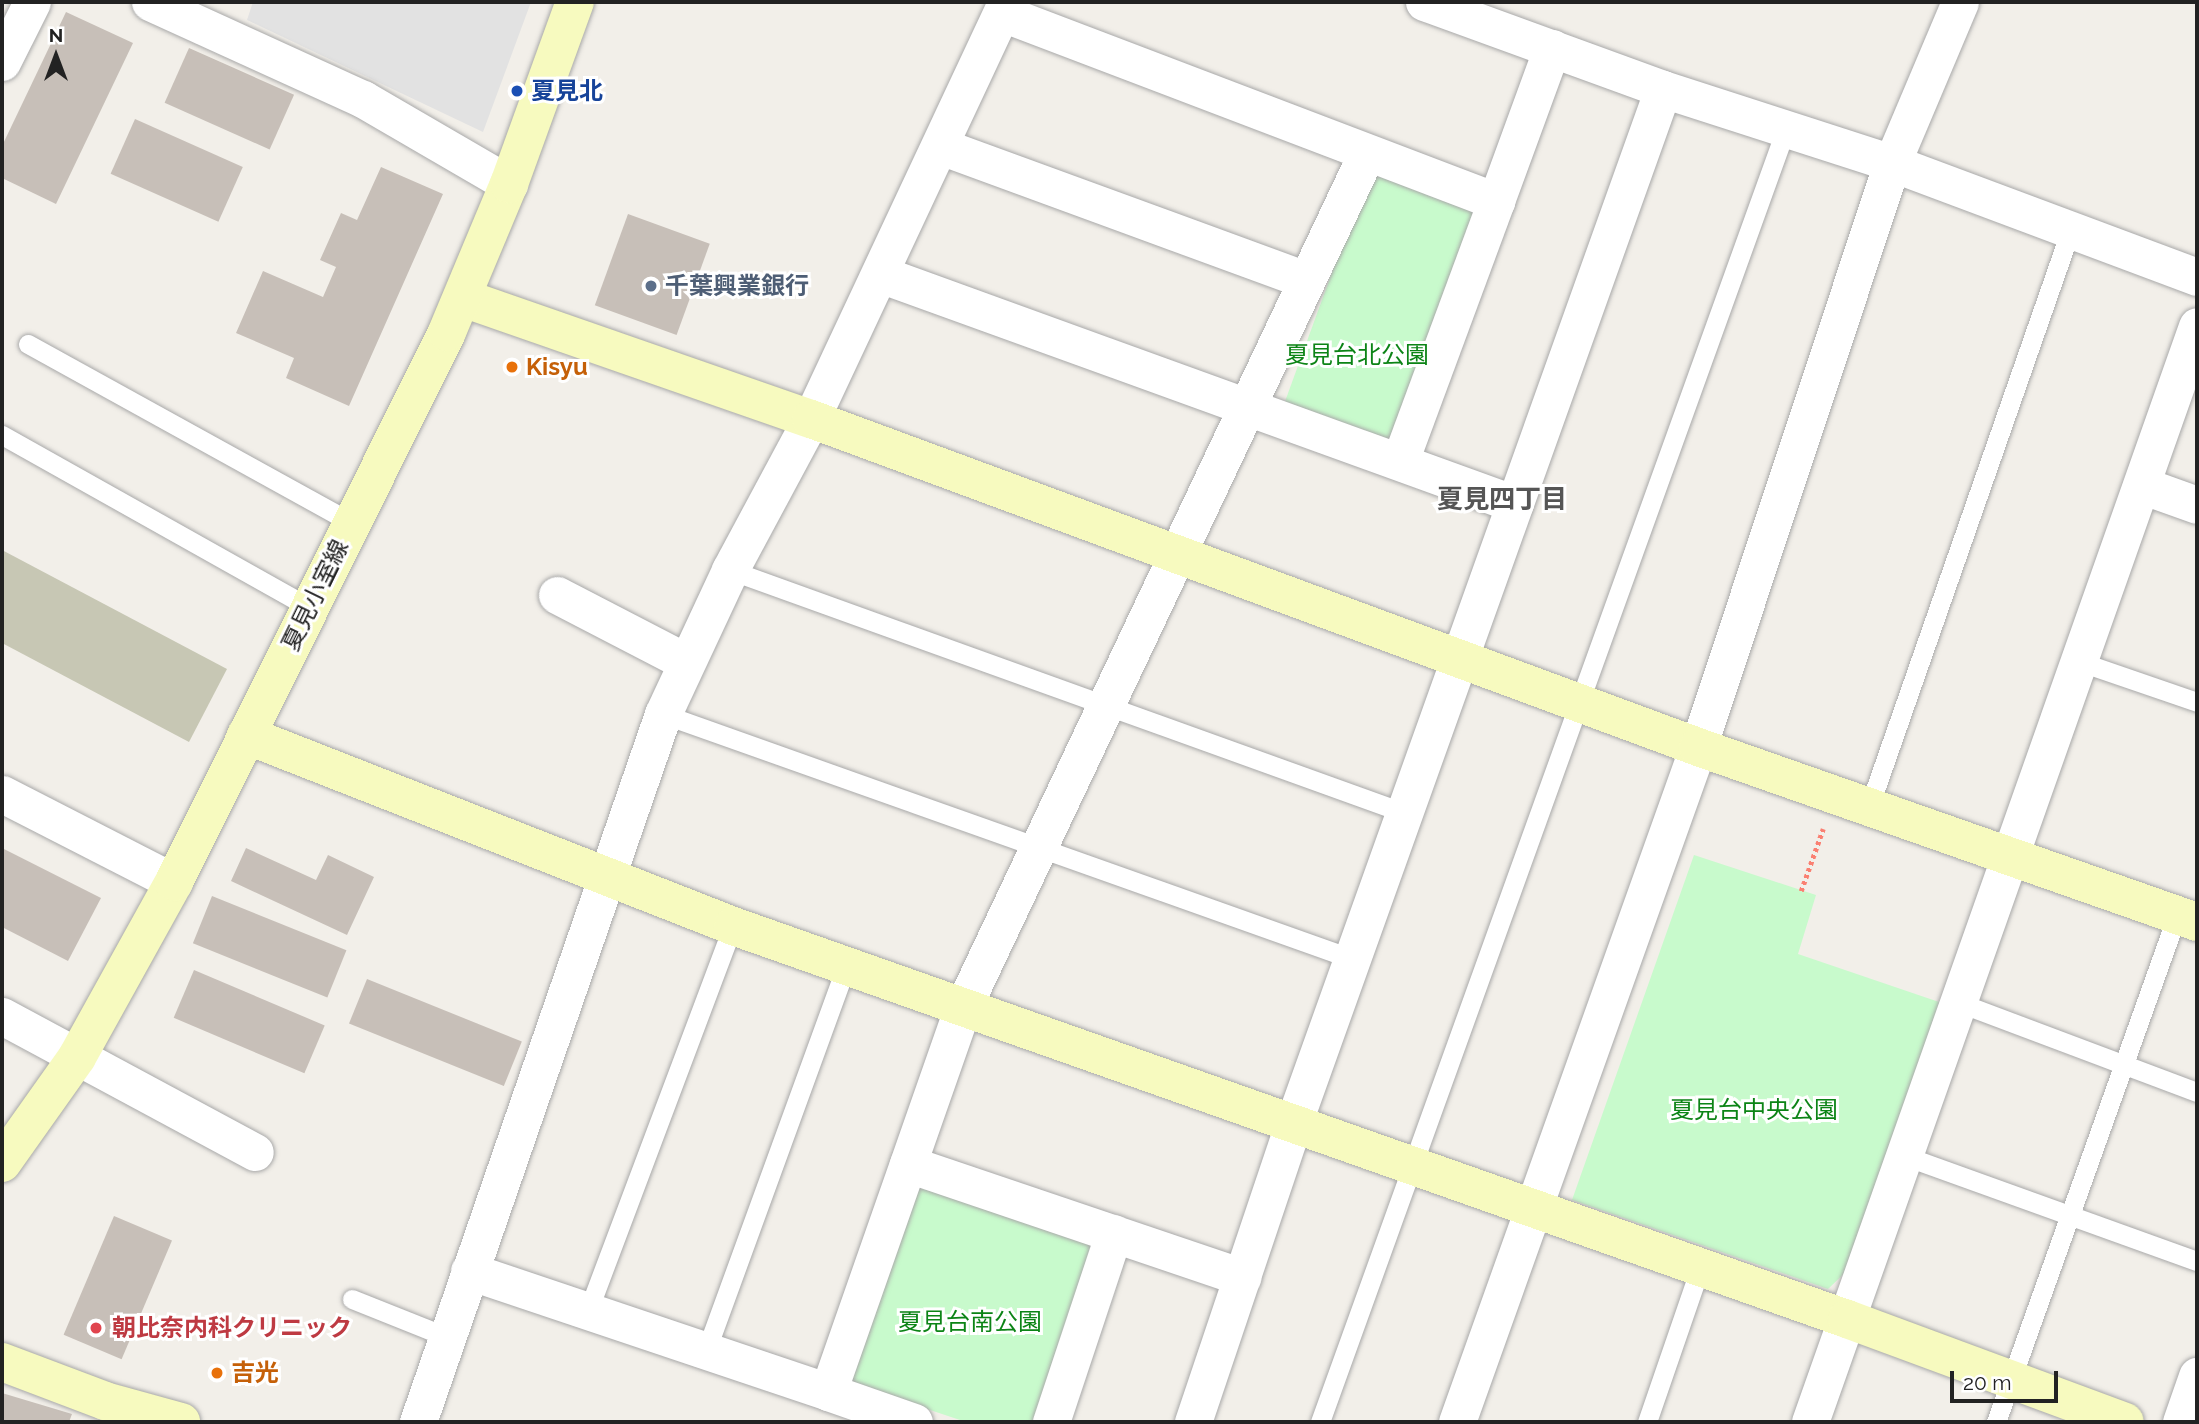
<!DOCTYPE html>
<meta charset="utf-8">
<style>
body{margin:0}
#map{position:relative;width:2199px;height:1424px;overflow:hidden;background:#f2efe9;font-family:Raleway,"Noto Sans JP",sans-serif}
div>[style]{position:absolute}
.construction>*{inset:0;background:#c7c7b4}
.park>*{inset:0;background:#c8facc;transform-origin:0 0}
.parking>*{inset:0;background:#e2e2e2}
.building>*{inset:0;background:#c7bfb8;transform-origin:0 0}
.path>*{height:4.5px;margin-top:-2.25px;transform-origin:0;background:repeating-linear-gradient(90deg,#fa8072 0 3.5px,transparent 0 7px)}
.roads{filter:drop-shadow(0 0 2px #a9a9a9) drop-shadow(0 0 2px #a9a9a9)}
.lane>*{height:19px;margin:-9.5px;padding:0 9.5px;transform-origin:9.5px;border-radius:9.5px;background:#fff}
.street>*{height:37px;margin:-18.5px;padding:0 18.5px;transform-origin:18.5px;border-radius:18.5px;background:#fff}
.secondary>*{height:38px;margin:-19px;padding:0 19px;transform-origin:19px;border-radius:19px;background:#f7fabf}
.dots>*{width:19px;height:19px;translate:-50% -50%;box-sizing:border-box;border:4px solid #fff;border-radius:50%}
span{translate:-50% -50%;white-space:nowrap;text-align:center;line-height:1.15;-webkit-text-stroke:6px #fff;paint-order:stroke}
.transit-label{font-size:24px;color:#164399;font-weight:700}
.left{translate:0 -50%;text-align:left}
.service-label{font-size:24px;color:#4e5e75;font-weight:700}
.park-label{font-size:24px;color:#0c8416}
.food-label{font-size:24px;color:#c56008;font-weight:700}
.street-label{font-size:24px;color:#222}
.health-label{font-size:24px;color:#be3a42;font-weight:700}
.neighbourhood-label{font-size:26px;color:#555;font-weight:700}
.frame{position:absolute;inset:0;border:4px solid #222;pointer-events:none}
.north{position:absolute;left:21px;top:21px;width:70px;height:70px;-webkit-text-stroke:5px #fff;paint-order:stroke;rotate:0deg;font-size:19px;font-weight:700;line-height:28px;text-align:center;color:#222}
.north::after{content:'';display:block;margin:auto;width:24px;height:32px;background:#222;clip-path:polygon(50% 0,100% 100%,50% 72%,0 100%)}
.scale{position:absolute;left:1950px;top:1371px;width:108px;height:32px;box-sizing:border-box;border:4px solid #222;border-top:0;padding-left:9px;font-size:21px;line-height:24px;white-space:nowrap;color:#222;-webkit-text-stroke:5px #fff;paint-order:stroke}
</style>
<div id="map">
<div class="construction">
<div style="clip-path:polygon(2px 550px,227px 669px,189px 742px,2px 643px)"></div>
</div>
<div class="park">
<div style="left:1370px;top:168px;width:117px;height:252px;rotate:20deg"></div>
<div style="clip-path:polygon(1694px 855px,1816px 895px,1798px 954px,1939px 1002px,1854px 1264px,1828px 1289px,1572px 1200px)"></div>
<div style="clip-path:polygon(918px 1180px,1095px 1240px,1039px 1422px,966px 1422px,849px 1383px)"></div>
</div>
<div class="parking">
<div style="clip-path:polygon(253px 2px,531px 2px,483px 132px,247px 20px)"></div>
</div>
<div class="building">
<div style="clip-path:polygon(66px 12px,133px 43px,56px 204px,2px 178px,2px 146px)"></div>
<div style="left:189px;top:48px;width:115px;height:60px;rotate:24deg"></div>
<div style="left:135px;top:119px;width:118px;height:60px;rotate:24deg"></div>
<div style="clip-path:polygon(381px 167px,443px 194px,349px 406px,286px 378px,294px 358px,236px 333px,263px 271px,323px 297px,336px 267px,320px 260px,341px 213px,357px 220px)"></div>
<div style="left:628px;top:214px;width:87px;height:97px;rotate:20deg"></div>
<div style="clip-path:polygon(2px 848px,101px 898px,68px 961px,2px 927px)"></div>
<div style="clip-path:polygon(246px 848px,316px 880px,328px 855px,374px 877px,347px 935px,231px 881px)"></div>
<div style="left:212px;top:896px;width:145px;height:51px;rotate:22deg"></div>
<div style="left:194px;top:970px;width:142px;height:52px;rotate:23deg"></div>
<div style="left:367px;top:979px;width:167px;height:48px;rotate:22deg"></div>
<div style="left:114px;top:1216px;width:63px;height:129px;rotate:23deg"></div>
<div style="clip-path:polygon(2px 1393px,72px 1414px,69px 1422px,2px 1422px)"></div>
</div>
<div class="path">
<div style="left:1801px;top:891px;width:66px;rotate:-70.5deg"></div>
</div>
<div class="roads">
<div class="lane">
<div style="left:28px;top:344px;width:369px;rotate:28.9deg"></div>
<div style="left:2px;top:435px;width:352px;rotate:29.3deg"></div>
<div style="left:730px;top:570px;width:717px;rotate:19.8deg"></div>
<div style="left:2081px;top:662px;width:123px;rotate:19deg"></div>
<div style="left:663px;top:714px;width:732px;rotate:19.55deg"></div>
<div style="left:1869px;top:807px;width:612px;rotate:-70.74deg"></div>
<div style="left:1960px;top:1003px;width:253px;rotate:20.6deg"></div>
<div style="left:1905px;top:1156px;width:310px;rotate:19.8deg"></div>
<div style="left:352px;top:1299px;width:102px;rotate:21.8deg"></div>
<div style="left:588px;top:1311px;width:411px;rotate:-69.4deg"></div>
<div style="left:706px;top:1351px;width:410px;rotate:-70deg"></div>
<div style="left:1320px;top:1422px;width:1375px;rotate:-70.19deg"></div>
<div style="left:1647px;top:1422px;width:163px;rotate:-71deg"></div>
<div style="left:1996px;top:1422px;width:538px;rotate:-70.35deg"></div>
</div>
<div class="street">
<div style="left:150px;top:2px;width:234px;rotate:24.5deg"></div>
<div style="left:363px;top:99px;width:169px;rotate:30.2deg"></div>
<div style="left:1424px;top:2px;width:254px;rotate:20deg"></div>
<div style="left:1663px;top:89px;width:241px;rotate:17.9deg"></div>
<div style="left:1892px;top:163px;width:326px;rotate:20.5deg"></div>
<div style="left:1002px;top:13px;width:529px;rotate:20.84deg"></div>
<div style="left:1496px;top:201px;width:163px;rotate:-69.9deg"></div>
<div style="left:2px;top:62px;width:67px;rotate:-63.4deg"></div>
<div style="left:940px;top:146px;width:390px;rotate:20.1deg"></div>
<div style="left:880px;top:274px;width:675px;rotate:19.91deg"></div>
<div style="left:1400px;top:461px;width:277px;rotate:-69.7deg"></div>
<div style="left:2144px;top:486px;width:56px;rotate:19.7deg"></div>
<div style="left:557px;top:595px;width:145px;rotate:27.4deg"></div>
<div style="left:2px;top:794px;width:193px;rotate:27.1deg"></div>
<div style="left:2px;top:1016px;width:287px;rotate:28.3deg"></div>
<div style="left:908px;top:1164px;width:353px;rotate:18.7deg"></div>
<div style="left:469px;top:1271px;width:379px;rotate:18.6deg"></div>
<div style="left:828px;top:1392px;width:408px;rotate:-70.7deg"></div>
<div style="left:963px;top:1007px;width:943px;rotate:-64.69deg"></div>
<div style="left:828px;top:1392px;width:91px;rotate:19.2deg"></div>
<div style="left:418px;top:1422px;width:749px;rotate:-70.91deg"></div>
<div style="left:663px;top:714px;width:159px;rotate:-65deg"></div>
<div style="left:730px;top:570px;width:171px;rotate:-61.8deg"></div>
<div style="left:811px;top:419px;width:460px;rotate:-64.9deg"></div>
<div style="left:1051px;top:1422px;width:199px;rotate:-71.6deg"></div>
<div style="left:1193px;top:1422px;width:314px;rotate:-71.4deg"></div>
<div style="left:1293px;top:1124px;width:1099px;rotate:-70.33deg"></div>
<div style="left:1457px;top:1422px;width:717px;rotate:-70.35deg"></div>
<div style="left:1698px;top:747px;width:615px;rotate:-71.62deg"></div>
<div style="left:1892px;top:163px;width:175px;rotate:-67.1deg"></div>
<div style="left:1810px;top:1422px;width:1162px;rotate:-70.55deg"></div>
<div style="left:2181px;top:1422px;width:49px;rotate:-70.8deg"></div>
</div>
<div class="secondary">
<div style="left:463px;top:298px;width:368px;rotate:19.2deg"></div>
<div style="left:811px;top:419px;width:946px;rotate:20.29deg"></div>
<div style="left:1698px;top:747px;width:529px;rotate:19.33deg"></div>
<div style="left:246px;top:735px;width:523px;rotate:21.41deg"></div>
<div style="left:733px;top:926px;width:1181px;rotate:19.43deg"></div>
<div style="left:1847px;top:1319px;width:296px;rotate:20.3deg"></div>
<div style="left:2px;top:1163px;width:130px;rotate:-54.7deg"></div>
<div style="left:77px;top:1057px;width:200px;rotate:-61deg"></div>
<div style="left:174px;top:882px;width:614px;rotate:-63.6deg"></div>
<div style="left:447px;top:332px;width:160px;rotate:-67.3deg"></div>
<div style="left:509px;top:184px;width:194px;rotate:-70.1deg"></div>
<div style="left:2px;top:1362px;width:110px;rotate:20.7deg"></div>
<div style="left:105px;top:1401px;width:79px;rotate:15.4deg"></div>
</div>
</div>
<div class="dots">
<div style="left:517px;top:91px;background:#1a4fb4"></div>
<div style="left:651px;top:286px;background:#5c6f8a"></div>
<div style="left:512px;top:367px;background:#e8710a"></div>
<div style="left:96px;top:1328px;background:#e0444e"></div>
<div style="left:217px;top:1373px;background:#e8710a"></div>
</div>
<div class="transit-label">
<span class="left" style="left:531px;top:91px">夏見北</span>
</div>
<div class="service-label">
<span class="left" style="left:665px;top:286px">千葉興業銀行</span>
</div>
<div class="park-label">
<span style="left:1357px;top:355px">夏見台北公園</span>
<span style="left:1754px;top:1110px">夏見台中央公園</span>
<span style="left:970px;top:1322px">夏見台南公園</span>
</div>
<div class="food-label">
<span class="left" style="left:526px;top:367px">Kisyu</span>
<span class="left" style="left:231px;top:1373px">吉光</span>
</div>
<div class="street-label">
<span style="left:315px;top:595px;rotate:-64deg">夏見小室線</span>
</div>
<div class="health-label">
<span class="left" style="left:112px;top:1328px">朝比奈内科クリニック</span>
</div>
<div class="neighbourhood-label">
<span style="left:1502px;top:500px">夏見四丁目</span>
</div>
<div class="frame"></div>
<div class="north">N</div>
<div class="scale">20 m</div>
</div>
